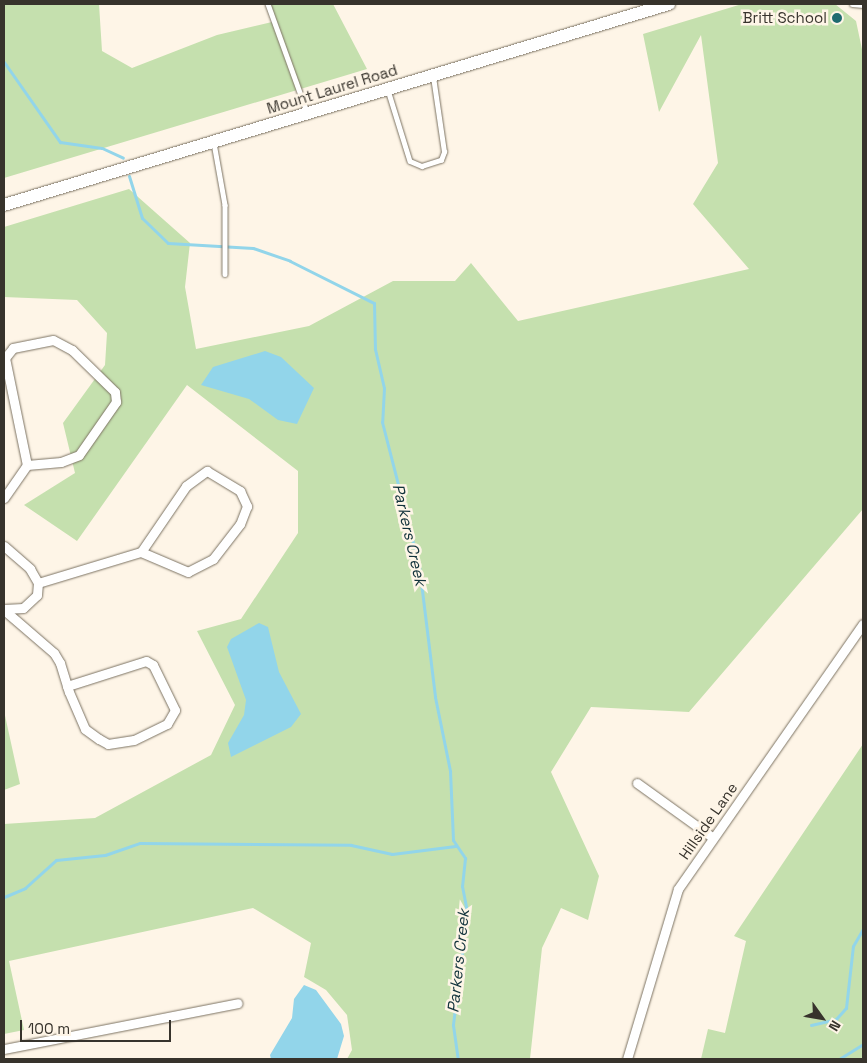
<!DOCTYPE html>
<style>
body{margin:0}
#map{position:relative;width:867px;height:1063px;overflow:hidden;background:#fef5e7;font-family:"Space Grotesk",sans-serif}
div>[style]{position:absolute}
.green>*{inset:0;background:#c5e0ae}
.water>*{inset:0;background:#92d5ea}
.stream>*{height:3px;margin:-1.5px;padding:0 1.5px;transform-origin:1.5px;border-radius:1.5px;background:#92d5ea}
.roads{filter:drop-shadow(0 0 1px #7c7363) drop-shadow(0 0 1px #7c7363)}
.lane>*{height:4.5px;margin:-2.25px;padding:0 2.25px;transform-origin:2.25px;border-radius:2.25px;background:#fff}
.street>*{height:9px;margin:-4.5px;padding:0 4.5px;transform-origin:4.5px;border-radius:4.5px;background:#fff}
.secondary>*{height:12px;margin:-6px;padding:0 6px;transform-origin:6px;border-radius:6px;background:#fff}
.dots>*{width:14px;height:14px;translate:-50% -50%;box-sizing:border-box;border:2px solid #fef5e7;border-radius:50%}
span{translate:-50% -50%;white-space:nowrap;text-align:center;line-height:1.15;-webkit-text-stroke:5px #fef5e7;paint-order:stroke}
.poi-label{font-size:15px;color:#37332c}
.right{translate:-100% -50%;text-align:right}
.street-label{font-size:15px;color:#37332c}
.water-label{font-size:16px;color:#12333c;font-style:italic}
.frame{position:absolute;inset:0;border:5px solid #37332c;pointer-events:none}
.north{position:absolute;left:797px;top:993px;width:50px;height:50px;-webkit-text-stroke:4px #fef5e7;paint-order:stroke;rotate:122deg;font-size:14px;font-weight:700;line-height:20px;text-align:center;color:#37332c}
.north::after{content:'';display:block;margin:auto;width:18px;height:22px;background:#37332c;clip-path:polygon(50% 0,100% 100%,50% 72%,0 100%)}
.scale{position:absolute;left:20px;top:1020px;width:151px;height:22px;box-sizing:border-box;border:2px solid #37332c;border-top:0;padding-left:6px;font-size:15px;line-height:18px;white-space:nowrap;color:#37332c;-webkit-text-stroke:4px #fef5e7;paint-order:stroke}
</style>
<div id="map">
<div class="green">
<div style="clip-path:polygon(4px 4px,99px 4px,102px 51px,132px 68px,217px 35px,272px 22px,269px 4px,333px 4px,367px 69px,4px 178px)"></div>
<div style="clip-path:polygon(742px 4px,835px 4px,856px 21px,863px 54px,863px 509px,689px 712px,591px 707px,551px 772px,599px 876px,588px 920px,561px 908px,542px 948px,530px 1059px,347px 1059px,352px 1050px,347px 1015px,326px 990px,304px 977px,311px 943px,253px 908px,9px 961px,24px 1030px,4px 1034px,4px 824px,95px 818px,211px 755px,235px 705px,197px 631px,241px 619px,298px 533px,298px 471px,187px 385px,77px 541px,24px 505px,75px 473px,63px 423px,105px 365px,107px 333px,77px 300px,4px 297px,4px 227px,129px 189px,190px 243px,185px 287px,196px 349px,309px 326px,393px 281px,455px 281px,471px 263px,518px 321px,749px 269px,693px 204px,718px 163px,701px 35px,659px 112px,643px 34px)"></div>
<div style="clip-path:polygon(4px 711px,20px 784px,4px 790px)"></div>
<div style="clip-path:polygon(863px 744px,863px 1059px,701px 1059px,708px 1029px,725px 1033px,746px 941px,734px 936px)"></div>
</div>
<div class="water">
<div style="clip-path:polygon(265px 351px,281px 357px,314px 388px,297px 424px,278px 420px,249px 399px,201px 385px,213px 367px)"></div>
<div style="clip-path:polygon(259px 623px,268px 627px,279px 672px,301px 714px,291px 727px,231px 757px,228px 743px,244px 715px,246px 700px,227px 647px,231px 639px)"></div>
<div style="clip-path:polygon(304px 985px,316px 990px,341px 1024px,344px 1036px,337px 1059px,271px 1059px,270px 1055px,292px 1018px,294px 999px)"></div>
</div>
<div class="stream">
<div style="left:4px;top:62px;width:98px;rotate:55deg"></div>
<div style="left:60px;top:142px;width:42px;rotate:8.1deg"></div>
<div style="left:102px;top:148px;width:23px;rotate:25deg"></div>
<div style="left:129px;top:176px;width:44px;rotate:72.8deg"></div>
<div style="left:142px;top:218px;width:36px;rotate:44deg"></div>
<div style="left:168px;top:243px;width:85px;rotate:3.4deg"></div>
<div style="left:253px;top:248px;width:39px;rotate:19deg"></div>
<div style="left:290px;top:261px;width:94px;rotate:26.6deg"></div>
<div style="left:374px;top:303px;width:46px;rotate:88.8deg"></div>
<div style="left:375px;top:349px;width:40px;rotate:77deg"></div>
<div style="left:384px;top:388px;width:34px;rotate:93deg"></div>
<div style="left:382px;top:422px;width:149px;rotate:75.6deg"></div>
<div style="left:419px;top:566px;width:132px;rotate:83deg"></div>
<div style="left:435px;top:697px;width:76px;rotate:78.5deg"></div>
<div style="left:450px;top:771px;width:69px;rotate:87.5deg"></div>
<div style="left:453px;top:840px;width:22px;rotate:56deg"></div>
<div style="left:465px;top:858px;width:28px;rotate:96deg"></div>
<div style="left:462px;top:886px;width:26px;rotate:79deg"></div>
<div style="left:467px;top:912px;width:114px;rotate:97.1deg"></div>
<div style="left:453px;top:1025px;width:34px;rotate:82deg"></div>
<div style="left:4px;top:897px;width:23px;rotate:-23deg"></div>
<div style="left:25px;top:888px;width:42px;rotate:-42.1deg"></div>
<div style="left:56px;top:860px;width:49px;rotate:-5.8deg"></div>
<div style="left:105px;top:855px;width:37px;rotate:-19deg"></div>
<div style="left:140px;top:843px;width:211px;rotate:0.5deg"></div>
<div style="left:351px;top:845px;width:42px;rotate:12.4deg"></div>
<div style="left:392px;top:854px;width:64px;rotate:-7.1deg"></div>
<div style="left:811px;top:1025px;width:26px;rotate:-13deg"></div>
<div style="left:836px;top:1019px;width:15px;rotate:-48deg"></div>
<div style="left:846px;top:1008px;width:62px;rotate:-83.6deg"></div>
<div style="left:853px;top:946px;width:20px;rotate:-60deg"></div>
<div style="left:839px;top:1059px;width:28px;rotate:-32deg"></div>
</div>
<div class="roads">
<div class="lane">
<div style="left:268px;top:4px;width:115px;rotate:70.1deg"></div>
<div style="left:852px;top:4px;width:11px;rotate:5deg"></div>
<div style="left:388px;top:90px;width:74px;rotate:72.8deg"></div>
<div style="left:410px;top:161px;width:13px;rotate:23deg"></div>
<div style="left:422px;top:166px;width:20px;rotate:-18deg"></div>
<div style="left:441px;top:160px;width:9px;rotate:-69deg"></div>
<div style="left:444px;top:152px;width:76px;rotate:-98.3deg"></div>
<div style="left:214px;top:143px;width:63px;rotate:79.9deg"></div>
<div style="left:225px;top:205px;width:69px;rotate:90deg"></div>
</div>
<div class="street">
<div style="left:207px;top:471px;width:39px;rotate:31deg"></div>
<div style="left:240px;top:491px;width:17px;rotate:65deg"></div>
<div style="left:247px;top:506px;width:19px;rotate:111deg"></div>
<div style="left:240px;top:524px;width:44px;rotate:127.6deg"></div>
<div style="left:213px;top:559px;width:28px;rotate:153deg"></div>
<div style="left:188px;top:572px;width:51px;rotate:-156.9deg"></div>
<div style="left:141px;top:552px;width:80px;rotate:-55.7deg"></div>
<div style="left:186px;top:486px;width:26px;rotate:-36deg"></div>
<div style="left:4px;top:498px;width:40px;rotate:-55.1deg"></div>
<div style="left:27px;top:465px;width:34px;rotate:-5deg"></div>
<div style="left:61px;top:462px;width:19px;rotate:-21deg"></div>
<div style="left:79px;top:455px;width:65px;rotate:-55.1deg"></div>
<div style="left:116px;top:402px;width:10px;rotate:-96deg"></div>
<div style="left:115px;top:392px;width:60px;rotate:-135.7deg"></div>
<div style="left:72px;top:350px;width:21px;rotate:-152deg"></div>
<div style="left:53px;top:340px;width:41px;rotate:168.7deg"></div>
<div style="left:13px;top:348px;width:13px;rotate:129deg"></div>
<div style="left:5px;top:358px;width:109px;rotate:78.4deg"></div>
<div style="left:4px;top:546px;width:35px;rotate:41deg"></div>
<div style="left:30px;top:569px;width:16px;rotate:60deg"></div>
<div style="left:38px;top:583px;width:12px;rotate:95deg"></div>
<div style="left:37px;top:595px;width:19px;rotate:137deg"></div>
<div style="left:23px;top:608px;width:19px;rotate:177deg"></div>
<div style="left:38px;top:583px;width:108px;rotate:-16.8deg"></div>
<div style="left:4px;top:610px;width:66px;rotate:40.7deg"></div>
<div style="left:54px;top:653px;width:12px;rotate:59deg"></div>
<div style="left:60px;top:663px;width:30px;rotate:73deg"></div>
<div style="left:69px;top:692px;width:40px;rotate:66.6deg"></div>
<div style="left:85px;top:729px;width:17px;rotate:36deg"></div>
<div style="left:99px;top:739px;width:10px;rotate:29deg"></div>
<div style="left:108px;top:744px;width:26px;rotate:-9deg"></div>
<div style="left:134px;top:740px;width:37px;rotate:-26deg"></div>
<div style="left:167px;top:724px;width:16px;rotate:-60deg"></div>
<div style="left:175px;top:710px;width:50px;rotate:-116.1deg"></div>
<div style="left:153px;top:665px;width:8px;rotate:-150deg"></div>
<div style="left:146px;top:661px;width:83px;rotate:162.4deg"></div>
<div style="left:637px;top:783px;width:92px;rotate:35.8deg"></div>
<div style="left:4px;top:1049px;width:238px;rotate:-11.1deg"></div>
<div style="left:627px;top:1059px;width:177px;rotate:-73.3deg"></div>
<div style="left:678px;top:889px;width:323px;rotate:-55.1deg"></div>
</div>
<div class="secondary">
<div style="left:4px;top:205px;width:695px;rotate:-16.82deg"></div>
</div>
</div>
<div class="dots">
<div style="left:837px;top:18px;background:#1e6b6f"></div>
</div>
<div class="poi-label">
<span class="right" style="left:827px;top:18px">Britt School</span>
</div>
<div class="street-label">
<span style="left:332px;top:89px;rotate:-17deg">Mount Laurel Road</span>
<span style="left:708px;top:821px;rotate:-55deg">Hillside Lane</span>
</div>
<div class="water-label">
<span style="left:409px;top:535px;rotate:77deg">Parkers Creek</span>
<span style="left:459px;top:961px;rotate:-84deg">Parkers Creek</span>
</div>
<div class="frame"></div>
<div class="north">N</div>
<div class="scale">100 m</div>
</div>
